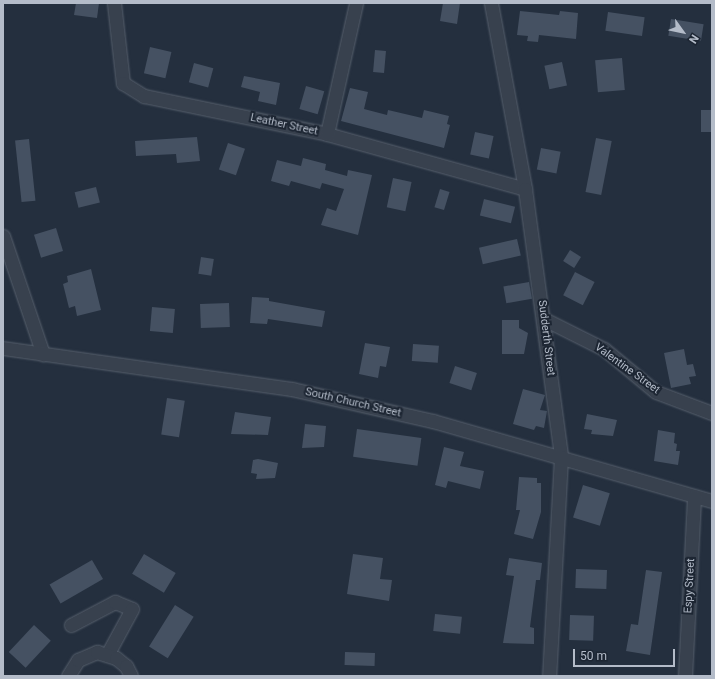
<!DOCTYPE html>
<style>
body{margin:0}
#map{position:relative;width:715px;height:679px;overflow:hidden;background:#242f3e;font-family:Roboto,sans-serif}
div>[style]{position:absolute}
.building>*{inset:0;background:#455162;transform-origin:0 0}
.roads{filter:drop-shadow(0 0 1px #565f6c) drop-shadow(0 0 1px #565f6c)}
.minor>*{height:13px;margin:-6.5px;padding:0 6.5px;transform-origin:6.5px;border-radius:6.5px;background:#38414e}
span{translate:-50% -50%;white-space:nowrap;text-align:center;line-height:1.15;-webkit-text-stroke:4px #1d2633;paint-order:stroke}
.street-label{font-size:11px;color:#b4bcc9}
.frame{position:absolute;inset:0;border:4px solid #b4bcc9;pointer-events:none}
.north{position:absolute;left:663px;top:12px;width:40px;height:40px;-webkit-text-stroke:3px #1d2633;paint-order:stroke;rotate:123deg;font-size:11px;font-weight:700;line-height:16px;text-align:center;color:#b4bcc9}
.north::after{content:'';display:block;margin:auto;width:14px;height:18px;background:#b4bcc9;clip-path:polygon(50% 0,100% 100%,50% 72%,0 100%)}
.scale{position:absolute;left:573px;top:649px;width:102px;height:18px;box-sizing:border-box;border:2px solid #b4bcc9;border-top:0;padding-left:5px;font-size:12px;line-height:14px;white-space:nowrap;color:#b4bcc9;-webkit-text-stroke:3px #1d2633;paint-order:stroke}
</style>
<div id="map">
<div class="building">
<div style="clip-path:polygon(76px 3px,99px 3px,97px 18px,74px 15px)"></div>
<div style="clip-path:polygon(443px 3px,460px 3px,457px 24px,440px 21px)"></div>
<div style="clip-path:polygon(520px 11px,559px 15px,560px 11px,578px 13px,576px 39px,539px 35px,538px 42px,527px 41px,528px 36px,517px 35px)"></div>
<div style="left:608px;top:12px;width:37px;height:19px;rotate:8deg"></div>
<div style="left:671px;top:19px;width:33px;height:17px;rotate:9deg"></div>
<div style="left:150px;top:47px;width:22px;height:27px;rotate:13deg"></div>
<div style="left:375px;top:50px;width:11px;height:22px;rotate:5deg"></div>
<div style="left:622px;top:58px;width:32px;height:27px;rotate:85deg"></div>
<div style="left:562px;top:62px;width:24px;height:18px;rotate:78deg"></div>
<div style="left:194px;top:63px;width:20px;height:20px;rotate:15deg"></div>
<div style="clip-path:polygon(244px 76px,280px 83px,276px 105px,258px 101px,260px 92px,241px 87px)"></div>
<div style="left:306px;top:86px;width:19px;height:24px;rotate:16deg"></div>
<div style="clip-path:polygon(350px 88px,368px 92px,364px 109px,387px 115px,388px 110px,422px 118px,424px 110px,449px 116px,447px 124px,450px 125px,444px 148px,341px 121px)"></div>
<div style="left:712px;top:110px;width:22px;height:11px;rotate:90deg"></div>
<div style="left:475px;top:132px;width:19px;height:23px;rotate:12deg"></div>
<div style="clip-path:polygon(197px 137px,200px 161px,177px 163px,176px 154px,136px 156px,135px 141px)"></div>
<div style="left:596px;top:138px;width:16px;height:55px;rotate:11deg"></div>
<div style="left:29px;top:139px;width:62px;height:14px;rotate:84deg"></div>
<div style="left:228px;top:143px;width:18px;height:28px;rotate:19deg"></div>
<div style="left:541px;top:148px;width:20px;height:22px;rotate:11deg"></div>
<div style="clip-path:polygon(303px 158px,326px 164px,325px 170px,347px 176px,348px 170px,372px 175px,358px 235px,321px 225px,327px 208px,336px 211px,344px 189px,322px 183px,320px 189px,291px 181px,289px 186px,271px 181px,277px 160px,301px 166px)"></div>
<div style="left:393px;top:178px;width:19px;height:30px;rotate:12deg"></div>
<div style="left:96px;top:187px;width:16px;height:22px;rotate:76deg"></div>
<div style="left:440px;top:189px;width:10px;height:19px;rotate:17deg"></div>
<div style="left:484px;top:199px;width:32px;height:17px;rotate:14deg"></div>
<div style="left:56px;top:228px;width:24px;height:23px;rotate:73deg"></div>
<div style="left:517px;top:239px;width:17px;height:39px;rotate:77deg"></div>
<div style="left:570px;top:250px;width:13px;height:13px;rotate:32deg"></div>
<div style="left:201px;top:257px;width:13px;height:17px;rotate:9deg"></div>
<div style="clip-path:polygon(91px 269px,101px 310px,77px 316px,75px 306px,69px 308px,63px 284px,68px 282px,67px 276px)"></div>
<div style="left:575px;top:272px;width:22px;height:26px;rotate:27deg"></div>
<div style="left:529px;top:282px;width:17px;height:26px;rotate:80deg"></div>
<div style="clip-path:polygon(252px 297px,269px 298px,269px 301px,325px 311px,322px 327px,268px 319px,267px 324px,250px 323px)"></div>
<div style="left:229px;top:303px;width:24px;height:29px;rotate:88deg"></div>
<div style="left:152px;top:307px;width:23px;height:24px;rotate:5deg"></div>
<div style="clip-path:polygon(502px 320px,519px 320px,519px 328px,528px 333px,524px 354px,502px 354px)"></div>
<div style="clip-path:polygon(365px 343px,390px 347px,386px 367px,380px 366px,378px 378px,359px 374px)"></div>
<div style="left:413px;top:344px;width:26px;height:17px;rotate:4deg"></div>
<div style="clip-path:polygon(684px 349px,687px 365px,693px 364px,696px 376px,689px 377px,691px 384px,671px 388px,664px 353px)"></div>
<div style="left:455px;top:366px;width:23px;height:18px;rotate:18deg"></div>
<div style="clip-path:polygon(523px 389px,545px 395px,540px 410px,547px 411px,544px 428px,536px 426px,534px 430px,513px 424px)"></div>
<div style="left:167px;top:398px;width:18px;height:37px;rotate:9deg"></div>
<div style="clip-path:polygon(235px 412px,271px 417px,268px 435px,231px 434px)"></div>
<div style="clip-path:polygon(587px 414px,617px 420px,613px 436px,591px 434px,592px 430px,584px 429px)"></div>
<div style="clip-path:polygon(305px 424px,326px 426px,324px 447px,302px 448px)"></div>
<div style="left:357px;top:429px;width:65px;height:28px;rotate:8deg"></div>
<div style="clip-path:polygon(658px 430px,675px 433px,674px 443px,677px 444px,676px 451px,680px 451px,678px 465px,654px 461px)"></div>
<div style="clip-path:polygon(444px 447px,464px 452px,460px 466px,484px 471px,480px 489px,448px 481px,446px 488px,435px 485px)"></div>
<div style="clip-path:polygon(258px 459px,278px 463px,275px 478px,256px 479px,257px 474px,251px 473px,253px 460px)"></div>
<div style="clip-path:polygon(519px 477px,537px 478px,537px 483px,541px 483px,541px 512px,533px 539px,514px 534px,520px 510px,516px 510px)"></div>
<div style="left:583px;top:485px;width:28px;height:34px;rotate:17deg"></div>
<div style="left:144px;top:554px;width:37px;height:23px;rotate:31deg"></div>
<div style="clip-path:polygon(353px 554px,383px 558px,380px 579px,392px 580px,389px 601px,347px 594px)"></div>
<div style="clip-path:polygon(509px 558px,542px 563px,540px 580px,536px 580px,530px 627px,534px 628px,534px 644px,503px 643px,514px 576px,506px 575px)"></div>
<div style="left:92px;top:560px;width:22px;height:49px;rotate:60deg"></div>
<div style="left:576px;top:569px;width:31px;height:19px;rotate:2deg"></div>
<div style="clip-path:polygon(646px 570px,662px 572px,650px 655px,626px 651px,631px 624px,638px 625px)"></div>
<div style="left:175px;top:605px;width:22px;height:49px;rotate:32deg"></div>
<div style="left:435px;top:614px;width:27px;height:17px;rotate:6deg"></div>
<div style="left:570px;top:615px;width:24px;height:25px;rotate:2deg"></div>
<div style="left:34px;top:625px;width:23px;height:37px;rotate:43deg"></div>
<div style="left:345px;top:652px;width:30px;height:13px;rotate:2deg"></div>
</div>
<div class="roads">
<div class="minor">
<div style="left:114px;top:3px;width:81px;rotate:83.6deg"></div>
<div style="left:123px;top:83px;width:25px;rotate:32deg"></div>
<div style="left:144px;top:96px;width:187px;rotate:11.7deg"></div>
<div style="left:327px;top:134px;width:205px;rotate:15.5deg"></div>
<div style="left:491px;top:3px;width:189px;rotate:79.6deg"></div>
<div style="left:525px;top:189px;width:270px;rotate:82.3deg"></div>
<div style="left:561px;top:457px;width:219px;rotate:93.1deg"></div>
<div style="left:327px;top:134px;width:134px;rotate:-77.5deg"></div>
<div style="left:3px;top:236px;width:125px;rotate:71.3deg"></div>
<div style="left:544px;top:319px;width:67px;rotate:26.6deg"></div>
<div style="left:604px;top:349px;width:67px;rotate:39.6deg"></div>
<div style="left:656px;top:392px;width:60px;rotate:20.6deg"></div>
<div style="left:3px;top:348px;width:292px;rotate:8.1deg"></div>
<div style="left:292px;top:389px;width:145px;rotate:12.8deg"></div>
<div style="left:433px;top:421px;width:290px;rotate:16deg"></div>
<div style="left:71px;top:625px;width:50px;rotate:-27.6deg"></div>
<div style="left:115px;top:602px;width:18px;rotate:22deg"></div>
<div style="left:132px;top:609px;width:52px;rotate:118.5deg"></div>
<div style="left:68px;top:676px;width:19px;rotate:-58deg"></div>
<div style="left:78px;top:660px;width:21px;rotate:-23deg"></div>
<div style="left:97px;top:652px;width:20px;rotate:18deg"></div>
<div style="left:116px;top:658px;width:13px;rotate:39deg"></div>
<div style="left:126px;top:666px;width:11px;rotate:63deg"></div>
<div style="left:685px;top:676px;width:180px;rotate:-87.1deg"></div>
</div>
</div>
<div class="street-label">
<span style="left:284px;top:125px;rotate:12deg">Leather Street</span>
<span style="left:546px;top:338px;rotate:83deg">Sudderth Street</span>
<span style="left:627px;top:369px;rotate:36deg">Valentine Street</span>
<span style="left:353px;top:403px;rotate:13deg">South Church Street</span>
<span style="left:690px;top:586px;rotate:-87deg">Espy Street</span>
</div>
<div class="frame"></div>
<div class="north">N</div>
<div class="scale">50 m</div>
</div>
